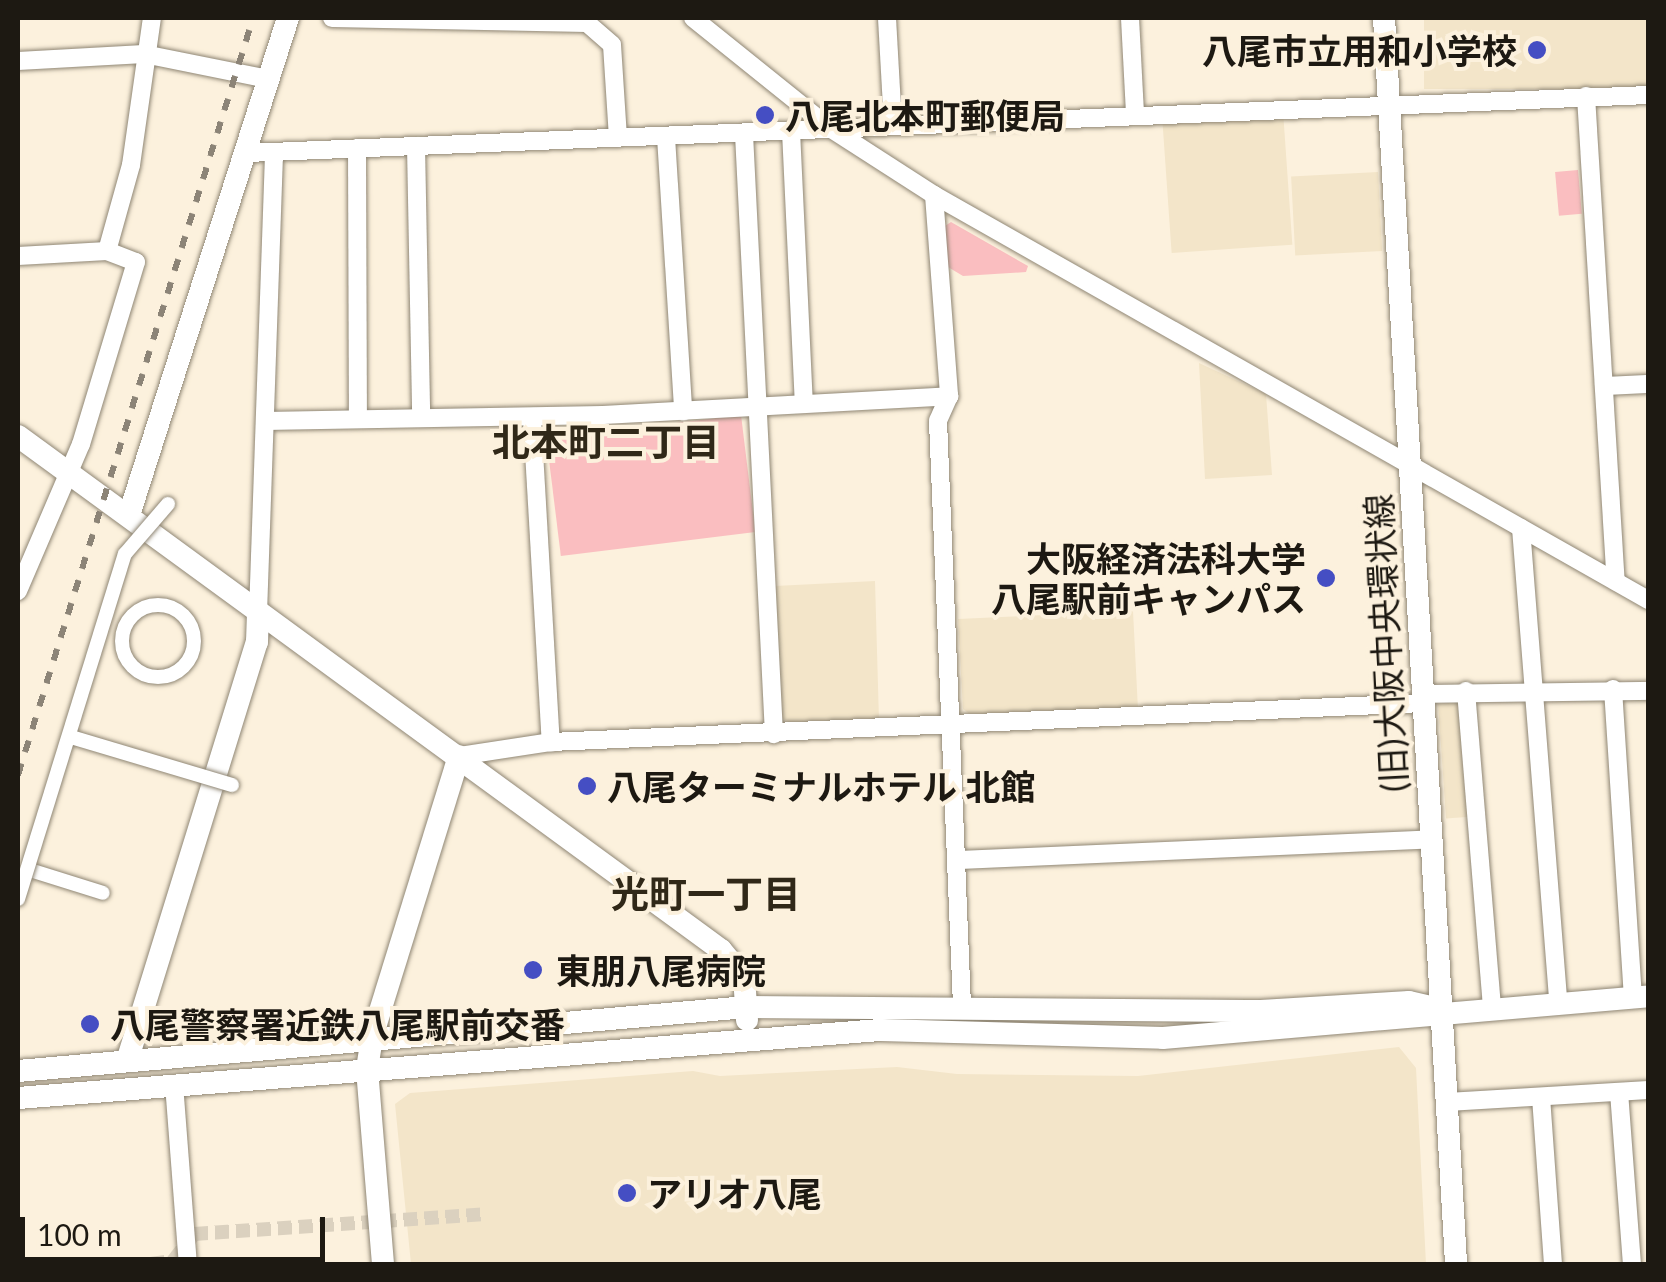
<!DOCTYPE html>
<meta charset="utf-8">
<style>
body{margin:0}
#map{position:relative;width:1666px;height:1282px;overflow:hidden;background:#fcf1dd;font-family:Lato,"Noto Sans JP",sans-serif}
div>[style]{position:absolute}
.built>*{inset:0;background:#f3e5c9;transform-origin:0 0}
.green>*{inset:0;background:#fabec0;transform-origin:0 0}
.pedestrian-tunnel>*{height:14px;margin-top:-7px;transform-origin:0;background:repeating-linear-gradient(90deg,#dbd1bf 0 14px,transparent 0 21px)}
.roads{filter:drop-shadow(0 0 2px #8f8674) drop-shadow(0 0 2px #8f8674)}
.pedestrian>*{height:14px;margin:-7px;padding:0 7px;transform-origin:7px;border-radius:7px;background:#fff}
.pedestrian>.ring{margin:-7px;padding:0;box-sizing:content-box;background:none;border:14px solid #fff;border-radius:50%}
.minor>*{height:18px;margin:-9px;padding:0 9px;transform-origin:9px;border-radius:9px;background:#fff}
.tertiary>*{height:22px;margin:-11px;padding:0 11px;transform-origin:11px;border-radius:11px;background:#fff}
.rail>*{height:6px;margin-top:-3px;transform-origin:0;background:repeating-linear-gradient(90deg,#8c8477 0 12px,transparent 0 24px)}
.bridges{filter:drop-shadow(0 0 2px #8f8674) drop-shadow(0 0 2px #8f8674)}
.pedestrian-bridge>*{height:14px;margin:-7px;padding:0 7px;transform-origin:7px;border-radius:7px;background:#fff}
.dots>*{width:28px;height:28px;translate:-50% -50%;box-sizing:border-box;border:5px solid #fcf1dd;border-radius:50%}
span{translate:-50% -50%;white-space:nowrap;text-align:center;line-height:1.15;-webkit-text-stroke:8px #fcf1dd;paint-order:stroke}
.poi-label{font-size:35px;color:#1d1912;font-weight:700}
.right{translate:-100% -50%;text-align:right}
.left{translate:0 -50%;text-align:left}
.street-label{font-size:35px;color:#1d1912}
.neighbourhood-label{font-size:38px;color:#302818;font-weight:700}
.frame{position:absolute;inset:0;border:20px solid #1d1912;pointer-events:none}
.scale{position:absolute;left:20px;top:1217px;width:305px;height:45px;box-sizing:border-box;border:5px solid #1d1912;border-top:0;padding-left:12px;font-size:30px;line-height:35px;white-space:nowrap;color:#1d1912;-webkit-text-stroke:8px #fcf1dd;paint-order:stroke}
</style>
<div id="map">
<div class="built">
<div style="left:1424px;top:18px;width:224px;height:71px"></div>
<div style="left:1283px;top:111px;width:134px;height:121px;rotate:86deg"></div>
<div style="left:1378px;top:172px;width:79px;height:87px;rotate:87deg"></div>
<div style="clip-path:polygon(1199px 363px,1266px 394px,1272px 475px,1205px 479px)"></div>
<div style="clip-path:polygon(875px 581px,879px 721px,794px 725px,779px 716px,775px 586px)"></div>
<div style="clip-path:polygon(1133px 611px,1138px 710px,974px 717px,963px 709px,958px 619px)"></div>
<div style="left:1462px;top:702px;width:115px;height:24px;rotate:86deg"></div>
<div style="clip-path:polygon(1399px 1047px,1416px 1068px,1426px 1264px,411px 1264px,395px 1104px,410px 1093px,693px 1071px,720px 1076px,897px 1067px,957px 1074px,1138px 1076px)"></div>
</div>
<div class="green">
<div style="left:1578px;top:170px;width:44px;height:23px;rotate:85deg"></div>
<div style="clip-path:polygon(951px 222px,1028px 266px,1026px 272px,963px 276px,948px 267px,942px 228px)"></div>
<div style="left:741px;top:415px;width:118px;height:196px;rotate:83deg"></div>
</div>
<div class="pedestrian-tunnel">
<div style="left:151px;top:1264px;width:22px;rotate:-8deg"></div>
<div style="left:173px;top:1261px;width:34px;rotate:-52deg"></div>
<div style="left:194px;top:1234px;width:292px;rotate:-3.9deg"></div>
</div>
<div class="roads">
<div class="pedestrian">
<div class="ring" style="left:122px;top:605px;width:58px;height:58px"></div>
<div style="left:33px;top:871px;width:73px;rotate:17.4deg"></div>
</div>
<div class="minor">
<div style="left:332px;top:18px;width:255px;rotate:1.1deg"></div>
<div style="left:587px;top:23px;width:33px;rotate:41deg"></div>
<div style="left:612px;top:45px;width:93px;rotate:86.3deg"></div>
<div style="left:693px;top:18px;width:176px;rotate:38.8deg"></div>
<div style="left:830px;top:128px;width:124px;rotate:32.8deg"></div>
<div style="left:934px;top:195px;width:821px;rotate:29.56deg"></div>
<div style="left:887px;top:18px;width:108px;rotate:86.8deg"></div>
<div style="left:1130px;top:18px;width:94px;rotate:87deg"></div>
<div style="left:18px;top:61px;width:126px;rotate:-3.2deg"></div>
<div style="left:144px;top:54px;width:126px;rotate:11.4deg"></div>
<div style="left:1586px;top:96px;width:486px;rotate:86.5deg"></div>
<div style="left:791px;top:131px;width:273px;rotate:87.3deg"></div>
<div style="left:744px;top:134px;width:601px;rotate:87.14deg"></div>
<div style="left:666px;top:137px;width:275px;rotate:86.4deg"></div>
<div style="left:416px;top:146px;width:272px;rotate:88.9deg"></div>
<div style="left:357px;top:148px;width:271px;rotate:89.8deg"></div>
<div style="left:247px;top:153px;width:1402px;rotate:-2.37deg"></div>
<div style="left:934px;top:195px;width:202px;rotate:85.7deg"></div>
<div style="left:949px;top:396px;width:27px;rotate:114deg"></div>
<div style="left:938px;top:421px;width:584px;rotate:87.65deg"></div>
<div style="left:107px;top:251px;width:89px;rotate:-74.4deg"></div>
<div style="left:131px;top:165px;width:148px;rotate:-81.9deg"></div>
<div style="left:18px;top:256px;width:89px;rotate:-3.2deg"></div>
<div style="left:107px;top:251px;width:31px;rotate:21deg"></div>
<div style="left:136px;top:262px;width:190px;rotate:106.8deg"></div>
<div style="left:81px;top:444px;width:160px;rotate:113.2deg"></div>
<div style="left:1604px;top:386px;width:44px;rotate:-2.6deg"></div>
<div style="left:532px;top:417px;width:326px;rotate:86.7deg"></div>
<div style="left:265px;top:421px;width:338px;rotate:-1deg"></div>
<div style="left:603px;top:415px;width:347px;rotate:-3.1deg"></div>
<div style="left:1521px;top:528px;width:475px;rotate:85.5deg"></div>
<div style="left:258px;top:613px;width:461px;rotate:-88deg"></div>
<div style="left:1613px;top:689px;width:309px;rotate:86.3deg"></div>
<div style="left:1466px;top:691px;width:317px;rotate:85.3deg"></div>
<div style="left:1422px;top:694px;width:226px;rotate:-0.8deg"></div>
<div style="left:459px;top:756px;width:93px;rotate:-8.7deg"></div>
<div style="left:551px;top:742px;width:872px;rotate:-2.56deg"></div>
<div style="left:957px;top:860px;width:474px;rotate:-2.5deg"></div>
<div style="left:174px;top:1084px;width:181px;rotate:85.6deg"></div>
<div style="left:1619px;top:1092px;width:172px;rotate:85.7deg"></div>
<div style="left:1541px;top:1097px;width:167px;rotate:85.9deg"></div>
<div style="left:1448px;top:1102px;width:200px;rotate:-3.4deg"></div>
</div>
<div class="tertiary">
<div style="left:1384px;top:18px;width:1248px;rotate:86.69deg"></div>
<div style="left:18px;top:436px;width:871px;rotate:36.17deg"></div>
<div style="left:721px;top:950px;width:35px;rotate:50deg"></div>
<div style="left:744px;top:977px;width:43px;rotate:86deg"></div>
<div style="left:129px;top:515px;width:522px;rotate:-72.26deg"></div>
<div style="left:128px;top:1058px;width:436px;rotate:-72.8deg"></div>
<div style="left:257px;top:642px;width:29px;rotate:-88deg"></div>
<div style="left:18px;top:1071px;width:731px;rotate:-5.02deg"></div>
<div style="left:746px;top:1007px;width:515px;rotate:0.45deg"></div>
<div style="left:1261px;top:1011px;width:148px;rotate:-3.5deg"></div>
<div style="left:1409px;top:1002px;width:31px;rotate:13deg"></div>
<div style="left:18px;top:1098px;width:866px;rotate:-4.51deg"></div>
<div style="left:881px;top:1030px;width:282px;rotate:1.6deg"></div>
<div style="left:1163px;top:1038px;width:487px;rotate:-4.9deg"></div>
<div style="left:383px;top:1264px;width:196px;rotate:-94.7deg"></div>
<div style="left:367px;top:1069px;width:32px;rotate:-81deg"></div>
<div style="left:372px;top:1037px;width:294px;rotate:-72.8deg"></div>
</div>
</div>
<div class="rail">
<div style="left:18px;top:775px;width:793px;rotate:-72.75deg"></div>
</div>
<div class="bridges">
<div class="pedestrian-bridge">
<div style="left:71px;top:737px;width:168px;rotate:16.6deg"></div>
<div style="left:18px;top:899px;width:361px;rotate:-72.8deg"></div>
<div style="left:125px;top:554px;width:66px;rotate:-49.3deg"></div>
</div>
</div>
<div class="dots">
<div style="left:1537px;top:50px;background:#454ec3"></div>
<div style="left:765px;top:115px;background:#454ec3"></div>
<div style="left:1326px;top:578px;background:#454ec3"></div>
<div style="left:587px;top:786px;background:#454ec3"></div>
<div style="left:533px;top:970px;background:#454ec3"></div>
<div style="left:90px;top:1024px;background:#454ec3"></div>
<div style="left:627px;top:1193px;background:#454ec3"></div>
</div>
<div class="poi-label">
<span class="right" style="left:1517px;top:50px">八尾市立用和小学校</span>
<span class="left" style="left:785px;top:115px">八尾北本町郵便局</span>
<span class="right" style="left:1306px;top:578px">大阪経済法科大学<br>八尾駅前キャンパス</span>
<span class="left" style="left:607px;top:786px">八尾ターミナルホテル 北館</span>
<span class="left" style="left:556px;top:970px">東朋八尾病院</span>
<span class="left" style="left:110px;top:1024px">八尾警察署近鉄八尾駅前交番</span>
<span class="left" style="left:647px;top:1193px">アリオ八尾</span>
</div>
<div class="street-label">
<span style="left:1385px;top:643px;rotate:-93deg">(旧)大阪中央環状線</span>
</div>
<div class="neighbourhood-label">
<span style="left:606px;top:442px">北本町二丁目</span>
<span style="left:706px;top:894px">光町一丁目</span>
</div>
<div class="frame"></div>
<div class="scale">100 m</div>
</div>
